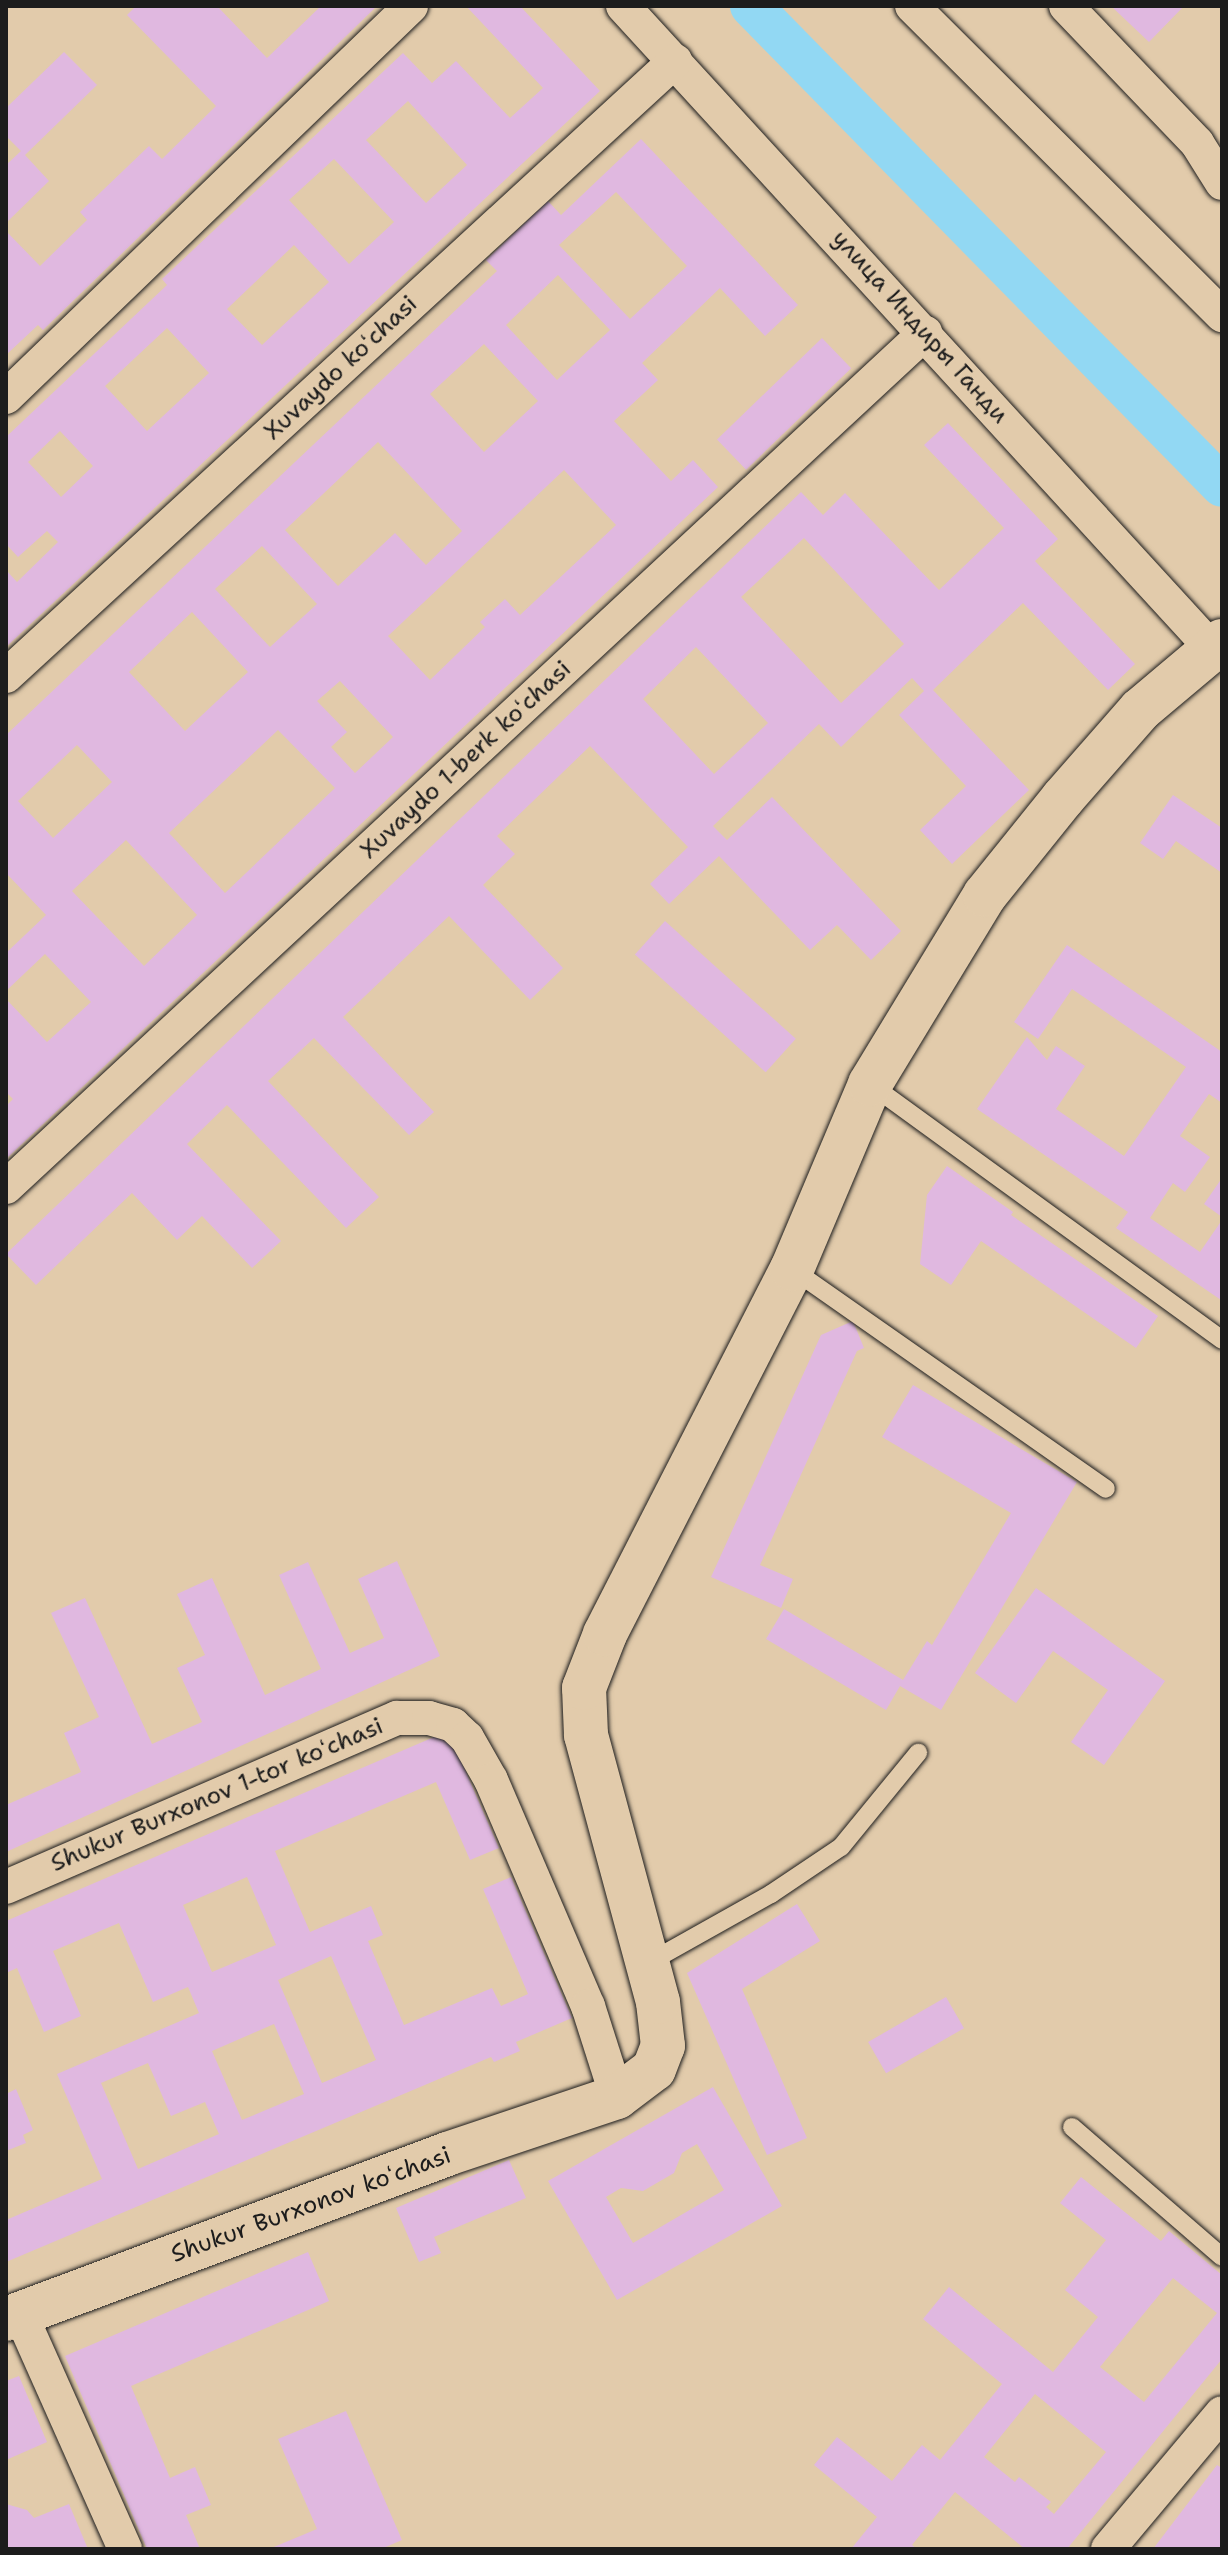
<!DOCTYPE html>
<meta charset="utf-8">
<style>
body{margin:0}
#map{position:relative;width:1228px;height:2555px;overflow:hidden;background:#e2cbab;font-family:"Shantell Sans",sans-serif}
div>[style]{position:absolute}
.canal>*{height:42px;margin:-21px;padding:0 21px;transform-origin:21px;border-radius:21px;background:#92d8f3}
.building>*{inset:0;background:#e0b8e0;transform-origin:0 0}
.roads{filter:drop-shadow(0 0 2px #1c1c1c) drop-shadow(0 0 2px #1c1c1c)}
.lane>*{height:18px;margin:-9px;padding:0 9px;transform-origin:9px;border-radius:9px;background:#e2cbab}
.street>*{height:34px;margin:-17px;padding:0 17px;transform-origin:17px;border-radius:17px;background:#e2cbab}
.secondary>*{height:44px;margin:-22px;padding:0 22px;transform-origin:22px;border-radius:22px;background:#e2cbab}
span{translate:-50% -50%;white-space:nowrap;text-align:center;line-height:1.15;-webkit-text-stroke:6px #e2cbab;paint-order:stroke}
.street-label{font-size:24px;color:#1c1c1c}
.frame{position:absolute;inset:0;border:8px solid #1c1c1c;pointer-events:none}
</style>
<div id="map">
<div class="canal">
<div style="left:751px;top:6px;width:672px;rotate:45.54deg"></div>
</div>
<div class="building">
<div style="clip-path:polygon(136px 6px,217px 6px,267px 58px,321px 6px,377px 6px,43px 330px,38px 325px,6px 355px,6px 231px,40px 266px,87px 220px,80px 212px,149px 146px,162px 159px,216px 106px,127px 15px)"></div>
<div style="clip-path:polygon(evenodd,466px 6px,520px 6px,600px 91px,6px 647px,6px 570px,17px 582px,58px 542px,47px 531px,18px 557px,6px 544px,6px 437px,167px 285px,162px 279px,403px 53px,432px 83px,456px 61px,510px 118px,543px 88px,466px 6px,408px 101px,467px 165px,426px 203px,366px 140px,408px 101px,466px 6px,334px 159px,394px 222px,349px 264px,289px 200px,334px 159px,466px 6px,294px 245px,329px 282px,262px 345px,227px 309px,294px 245px,466px 6px,167px 328px,209px 373px,147px 431px,105px 386px,167px 328px,466px 6px,60px 431px,93px 466px,61px 497px,28px 462px,60px 431px)"></div>
<div style="clip-path:polygon(1111px 6px,1184px 6px,1149px 42px)"></div>
<div style="clip-path:polygon(64px 52px,97px 85px,25px 155px,49px 181px,6px 223px,6px 165px,21px 151px,6px 136px,6px 108px)"></div>
<div style="clip-path:polygon(evenodd,641px 139px,798px 305px,765px 336px,720px 288px,642px 363px,658px 380px,614px 421px,671px 481px,693px 460px,718px 487px,6px 1159px,6px 1106px,13px 1099px,6px 1092px,6px 999px,47px 1042px,91px 1002px,45px 954px,6px 991px,6px 953px,46px 915px,6px 873px,6px 735px,497px 271px,486px 260px,548px 201px,561px 215px,641px 139px,616px 192px,687px 266px,630px 319px,559px 245px,616px 192px,641px 139px,558px 275px,610px 330px,557px 380px,506px 325px,558px 275px,641px 139px,484px 344px,538px 401px,484px 452px,430px 394px,484px 344px,641px 139px,378px 442px,462px 531px,426px 565px,395px 533px,338px 586px,285px 530px,378px 442px,641px 139px,564px 470px,616px 525px,520px 615px,505px 599px,480px 622px,485px 627px,430px 680px,388px 636px,564px 470px,641px 139px,262px 546px,317px 604px,270px 647px,215px 589px,262px 546px,641px 139px,192px 612px,248px 672px,185px 731px,129px 672px,192px 612px,641px 139px,340px 681px,393px 737px,355px 773px,331px 747px,347px 732px,317px 701px,340px 681px,641px 139px,278px 730px,335px 788px,225px 893px,169px 833px,278px 730px,641px 139px,77px 745px,112px 782px,53px 838px,18px 801px,77px 745px,641px 139px,126px 840px,197px 915px,144px 966px,72px 891px,126px 840px)"></div>
<div style="left:822px;top:338px;width:42px;height:146px;rotate:46deg"></div>
<div style="clip-path:polygon(evenodd,948px 423px,1058px 539px,1035px 561px,1135px 664px,1108px 690px,1023px 603px,933px 690px,1029px 790px,952px 864px,920px 830px,966px 786px,899px 715px,924px 691px,912px 678px,841px 747px,819px 724px,713px 826px,727px 840px,772px 797px,901px 931px,871px 960px,837px 925px,810px 950px,719px 856px,669px 904px,650px 884px,688px 847px,590px 746px,497px 836px,515px 854px,483px 885px,563px 968px,530px 1000px,449px 916px,343px 1017px,434px 1112px,409px 1135px,314px 1038px,268px 1081px,379px 1197px,346px 1228px,227px 1105px,187px 1144px,281px 1241px,252px 1268px,202px 1216px,177px 1240px,132px 1193px,36px 1285px,6px 1254px,801px 492px,823px 515px,845px 493px,939px 590px,1004px 528px,924px 445px,948px 423px,804px 538px,904px 644px,841px 703px,741px 597px,804px 538px,948px 423px,696px 647px,768px 723px,714px 774px,643px 699px,696px 647px)"></div>
<div style="clip-path:polygon(1173px 795px,1222px 828px,1222px 873px,1176px 841px,1163px 859px,1140px 843px)"></div>
<div style="left:665px;top:921px;width:176px;height:45px;rotate:42deg"></div>
<div style="clip-path:polygon(1067px 945px,1222px 1052px,1222px 1103px,1209px 1094px,1180px 1136px,1210px 1157px,1185px 1192px,1173px 1183px,1150px 1218px,1200px 1252px,1222px 1220px,1221px 1300px,1116px 1228px,1128px 1212px,977px 1109px,1027px 1037px,1047px 1060px,1056px 1046px,1085px 1066px,1056px 1109px,1124px 1156px,1186px 1067px,1072px 989px,1038px 1039px,1014px 1022px)"></div>
<div style="clip-path:polygon(947px 1166px,1013px 1212px,1011px 1215px,1158px 1316px,1136px 1348px,981px 1241px,951px 1285px,920px 1264px,927px 1195px)"></div>
<div style="clip-path:polygon(1222px 1178px,1222px 1217px,1204px 1204px)"></div>
<div style="clip-path:polygon(853px 1321px,864px 1348px,857px 1351px,760px 1565px,793px 1579px,781px 1608px,711px 1577px,821px 1335px)"></div>
<div style="clip-path:polygon(913px 1385px,1077px 1482px,941px 1710px,900px 1686px,886px 1710px,766px 1639px,784px 1609px,903px 1680px,927px 1641px,932px 1645px,1011px 1513px,882px 1437px)"></div>
<div style="clip-path:polygon(397px 1561px,440px 1656px,6px 1852px,6px 1805px,81px 1772px,64px 1733px,99px 1717px,51px 1613px,85px 1598px,152px 1744px,202px 1722px,177px 1668px,205px 1655px,177px 1594px,212px 1578px,265px 1695px,321px 1669px,279px 1575px,308px 1562px,350px 1653px,384px 1638px,358px 1579px)"></div>
<div style="clip-path:polygon(1036px 1588px,1165px 1681px,1104px 1765px,1071px 1742px,1108px 1690px,1053px 1651px,1016px 1703px,975px 1673px)"></div>
<div style="clip-path:polygon(evenodd,448px 1731px,499px 1848px,470px 1860px,436px 1782px,275px 1851px,310px 1932px,371px 1906px,383px 1935px,368px 1941px,404px 2025px,492px 1988px,501px 2006px,528px 1994px,483px 1889px,511px 1877px,572px 2018px,516px 2042px,520px 2051px,494px 2062px,491px 2057px,6px 2262px,6px 2220px,102px 2179px,57px 2074px,199px 2013px,188px 1987px,153px 2002px,119px 1923px,53px 1951px,81px 2016px,44px 2032px,17px 1968px,6px 1973px,6px 1921px,448px 1731px,247px 1877px,276px 1945px,212px 1972px,183px 1905px,247px 1877px,448px 1731px,331px 1956px,376px 2060px,322px 2083px,278px 1980px,331px 1956px,448px 1731px,274px 2024px,304px 2094px,242px 2120px,212px 2051px,274px 2024px,448px 1731px,148px 2063px,171px 2116px,205px 2102px,219px 2134px,138px 2169px,101px 2083px,148px 2063px)"></div>
<div style="clip-path:polygon(797px 1904px,820px 1941px,742px 1989px,807px 2138px,767px 2155px,687px 1973px)"></div>
<div style="left:946px;top:1997px;width:36px;height:90px;rotate:60deg"></div>
<div style="clip-path:polygon(evenodd,713px 2087px,782px 2206px,617px 2300px,548px 2181px,713px 2087px,697px 2144px,724px 2190px,633px 2243px,606px 2197px,621px 2188px,643px 2191px,674px 2173px,682px 2153px,697px 2144px)"></div>
<div style="clip-path:polygon(16px 2089px,33px 2130px,23px 2135px,26px 2143px,6px 2151px,6px 2094px)"></div>
<div style="clip-path:polygon(509px 2160px,526px 2198px,434px 2237px,441px 2253px,419px 2262px,396px 2208px)"></div>
<div style="clip-path:polygon(evenodd,1081px 2177px,1161px 2241px,1169px 2231px,1222px 2275px,1222px 2359px,1067px 2549px,1025px 2549px,955px 2492px,912px 2545px,917px 2549px,851px 2549px,877px 2517px,814px 2465px,837px 2437px,892px 2481px,922px 2445px,940px 2460px,1002px 2384px,923px 2319px,949px 2287px,1053px 2372px,1098px 2317px,1065px 2290px,1106px 2240px,1060px 2203px,1081px 2177px,1173px 2278px,1217px 2313px,1144px 2402px,1100px 2367px,1173px 2278px,1081px 2177px,1035px 2394px,1106px 2452px,1054px 2514px,1046px 2507px,1051px 2502px,1019px 2477px,1015px 2482px,984px 2457px,1035px 2394px)"></div>
<div style="clip-path:polygon(308px 2252px,329px 2301px,131px 2386px,170px 2478px,195px 2467px,211px 2505px,186px 2515px,200px 2549px,147px 2549px,65px 2356px)"></div>
<div style="clip-path:polygon(19px 2376px,47px 2442px,6px 2460px,6px 2381px)"></div>
<div style="clip-path:polygon(346px 2411px,402px 2540px,381px 2549px,269px 2549px,317px 2529px,278px 2439px)"></div>
<div style="clip-path:polygon(1217px 2465px,1222px 2468px,1222px 2549px,1153px 2549px)"></div>
<div style="clip-path:polygon(6px 2504px,27px 2510px,34px 2518px,69px 2504px,88px 2549px,6px 2549px)"></div>
</div>
<div class="roads">
<div class="lane">
<div style="left:870px;top:1084px;width:435px;rotate:36deg"></div>
<div style="left:792px;top:1269px;width:383px;rotate:35deg"></div>
<div style="left:648px;top:1963px;width:141px;rotate:-29.3deg"></div>
<div style="left:771px;top:1894px;width:84px;rotate:-33.9deg"></div>
<div style="left:841px;top:1847px;width:122px;rotate:-50.7deg"></div>
<div style="left:1072px;top:2127px;width:198px;rotate:40.9deg"></div>
</div>
<div class="street">
<div style="left:623px;top:6px;width:875px;rotate:47.5deg"></div>
<div style="left:912px;top:6px;width:438px;rotate:44.9deg"></div>
<div style="left:1066px;top:6px;width:190px;rotate:46.3deg"></div>
<div style="left:1197px;top:143px;width:47px;rotate:58deg"></div>
<div style="left:6px;top:397px;width:563px;rotate:-43.99deg"></div>
<div style="left:6px;top:676px;width:909px;rotate:-42.59deg"></div>
<div style="left:6px;top:1187px;width:1255px;rotate:-42.9deg"></div>
<div style="left:6px;top:1887px;width:426px;rotate:-23.4deg"></div>
<div style="left:397px;top:1718px;width:32px"></div>
<div style="left:429px;top:1718px;width:25px;rotate:16deg"></div>
<div style="left:453px;top:1725px;width:19px;rotate:43deg"></div>
<div style="left:467px;top:1738px;width:48px;rotate:60.3deg"></div>
<div style="left:491px;top:1780px;width:246px;rotate:66.8deg"></div>
<div style="left:588px;top:2006px;width:96px;rotate:72.3deg"></div>
<div style="left:20px;top:2313px;width:258px;rotate:66deg"></div>
<div style="left:1108px;top:2549px;width:177px;rotate:-50deg"></div>
</div>
<div class="secondary">
<div style="left:6px;top:2319px;width:471px;rotate:-20.5deg"></div>
<div style="left:447px;top:2154px;width:179px;rotate:-18.5deg"></div>
<div style="left:617px;top:2097px;width:46px;rotate:-37.1deg"></div>
<div style="left:654px;top:2069px;width:25px;rotate:-69deg"></div>
<div style="left:663px;top:2046px;width:44px;rotate:-96.5deg"></div>
<div style="left:658px;top:2002px;width:277px;rotate:-105.1deg"></div>
<div style="left:586px;top:1735px;width:47px;rotate:-92.4deg"></div>
<div style="left:584px;top:1688px;width:58px;rotate:-68.7deg"></div>
<div style="left:605px;top:1634px;width:410px;rotate:-62.9deg"></div>
<div style="left:792px;top:1269px;width:201px;rotate:-67.1deg"></div>
<div style="left:870px;top:1084px;width:221px;rotate:-58.7deg"></div>
<div style="left:985px;top:895px;width:124px;rotate:-51.2deg"></div>
<div style="left:1063px;top:798px;width:117px;rotate:-48.8deg"></div>
<div style="left:1140px;top:710px;width:107px;rotate:-40.1deg"></div>
</div>
</div>
<div class="street-label">
<span style="left:920px;top:327px;rotate:48deg">улица Индиры Ганди</span>
<span style="left:341px;top:368px;rotate:-43deg">Xuvaydo koʻchasi</span>
<span style="left:466px;top:760px;rotate:-43deg">Xuvaydo 1-berk koʻchasi</span>
<span style="left:217px;top:1795px;rotate:-23deg">Shukur Burxonov 1-tor koʻchasi</span>
<span style="left:311px;top:2205px;rotate:-20deg">Shukur Burxonov koʻchasi</span>
</div>
<div class="frame"></div>
</div>
